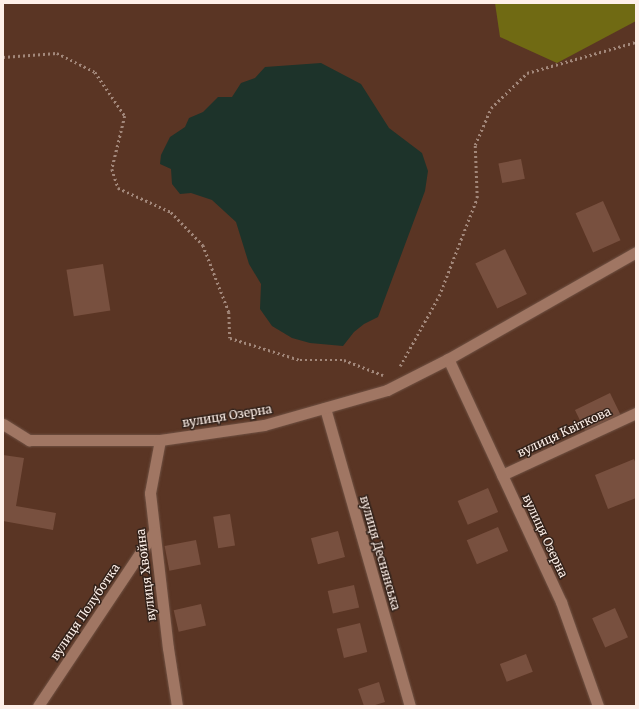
<!DOCTYPE html>
<meta charset="utf-8">
<style>
body{margin:0}
#map{position:relative;width:639px;height:709px;overflow:hidden;background:#5a3524;font-family:Merriweather,serif}
div>[style]{position:absolute}
.green>*{inset:0;background:#706a13}
.water>*{inset:0;background:#1d332a}
.building>*{inset:0;background:#78503f;transform-origin:0 0}
.path>*{height:2.5px;margin-top:-1.25px;transform-origin:0;background:repeating-linear-gradient(90deg,#a2877a 0 2px,transparent 0 5px)}
.roads{filter:drop-shadow(0 0 1px #705244) drop-shadow(0 0 1px #705244)}
.minor>*{height:11px;margin:-5.5px;padding:0 5.5px;transform-origin:5.5px;border-radius:5.5px;background:#a07663}
span{translate:-50% -50%;white-space:nowrap;text-align:center;line-height:1.15;-webkit-text-stroke:3px #33221a;paint-order:stroke}
.street-label{font-size:12px;color:#fef0e9}
.frame{position:absolute;inset:0;border:4px solid #fef0e9;pointer-events:none}
</style>
<div id="map">
<div class="green">
<div style="clip-path:polygon(495px 3px,636px 3px,636px 21px,557px 63px,500px 37px)"></div>
</div>
<div class="water">
<div style="clip-path:polygon(321px 63px,361px 84px,389px 128px,422px 153px,428px 171px,425px 191px,378px 317px,364px 324px,354px 332px,343px 346px,310px 343px,292px 338px,272px 326px,260px 309px,261px 284px,249px 264px,236px 222px,212px 200px,191px 193px,180px 194px,172px 184px,171px 169px,160px 164px,161px 155px,170px 137px,185px 127px,189px 118px,203px 112px,218px 97px,232px 97px,241px 83px,255px 78px,265px 67px)"></div>
</div>
<div class="building">
<div style="left:521px;top:159px;width:20px;height:23px;rotate:79deg"></div>
<div style="left:603px;top:201px;width:43px;height:30px;rotate:66deg"></div>
<div style="left:505px;top:249px;width:50px;height:33px;rotate:64deg"></div>
<div style="left:103px;top:264px;width:47px;height:37px;rotate:81deg"></div>
<div style="left:610px;top:393px;width:28px;height:39px;rotate:64deg"></div>
<div style="clip-path:polygon(3px 455px,24px 458px,16px 506px,56px 513px,53px 530px,3px 521px)"></div>
<div style="clip-path:polygon(634px 459px,636px 464px,636px 498px,608px 509px,595px 475px)"></div>
<div style="left:488px;top:488px;width:26px;height:33px;rotate:67deg"></div>
<div style="left:230px;top:514px;width:32px;height:17px;rotate:81deg"></div>
<div style="left:498px;top:527px;width:26px;height:34px;rotate:67deg"></div>
<div style="left:338px;top:531px;width:27px;height:28px;rotate:75deg"></div>
<div style="left:196px;top:540px;width:25px;height:32px;rotate:79deg"></div>
<div style="left:354px;top:585px;width:23px;height:27px;rotate:77deg"></div>
<div style="left:201px;top:604px;width:22px;height:28px;rotate:77deg"></div>
<div style="left:615px;top:608px;width:32px;height:25px;rotate:66deg"></div>
<div style="left:360px;top:623px;width:30px;height:24px;rotate:76deg"></div>
<div style="left:526px;top:654px;width:19px;height:28px;rotate:69deg"></div>
<div style="clip-path:polygon(379px 682px,385px 702px,372px 706px,364px 706px,358px 689px)"></div>
</div>
<div class="path">
<div style="left:3px;top:57px;width:54px;rotate:-4.2deg"></div>
<div style="left:57px;top:53px;width:42px;rotate:26.6deg"></div>
<div style="left:95px;top:72px;width:53px;rotate:55.7deg"></div>
<div style="left:125px;top:116px;width:55px;rotate:103.8deg"></div>
<div style="left:112px;top:169px;width:20px;rotate:72deg"></div>
<div style="left:118px;top:188px;width:58px;rotate:24.4deg"></div>
<div style="left:171px;top:212px;width:46px;rotate:45.9deg"></div>
<div style="left:203px;top:245px;width:72px;rotate:68.8deg"></div>
<div style="left:229px;top:312px;width:26px;rotate:88deg"></div>
<div style="left:230px;top:338px;width:73px;rotate:17.4deg"></div>
<div style="left:300px;top:360px;width:44px"></div>
<div style="left:344px;top:360px;width:42px;rotate:21deg"></div>
<div style="left:400px;top:366px;width:80px;rotate:-60.9deg"></div>
<div style="left:439px;top:296px;width:105px;rotate:-68.8deg"></div>
<div style="left:477px;top:198px;width:53px;rotate:-92.2deg"></div>
<div style="left:475px;top:145px;width:40px;rotate:-66.6deg"></div>
<div style="left:491px;top:108px;width:50px;rotate:-44.2deg"></div>
<div style="left:527px;top:73px;width:113px;rotate:-15.9deg"></div>
</div>
<div class="roads">
<div class="minor">
<div style="left:325px;top:408px;width:310px;rotate:74.1deg"></div>
<div style="left:3px;top:424px;width:31px;rotate:32deg"></div>
<div style="left:29px;top:440px;width:131px"></div>
<div style="left:160px;top:440px;width:105px;rotate:-8.2deg"></div>
<div style="left:264px;top:425px;width:128px;rotate:-15.9deg"></div>
<div style="left:387px;top:390px;width:68px;rotate:-26.9deg"></div>
<div style="left:160px;top:440px;width:54px;rotate:100.7deg"></div>
<div style="left:150px;top:493px;width:156px;rotate:83.4deg"></div>
<div style="left:168px;top:648px;width:59px;rotate:81.2deg"></div>
<div style="left:502px;top:475px;width:148px;rotate:-24.8deg"></div>
<div style="left:38px;top:706px;width:209px;rotate:-56.3deg"></div>
<div style="left:598px;top:706px;width:110px;rotate:-109.6deg"></div>
<div style="left:561px;top:602px;width:268px;rotate:-114.9deg"></div>
<div style="left:448px;top:359px;width:216px;rotate:-29.6deg"></div>
</div>
</div>
<div class="street-label">
<span style="left:227px;top:416px;rotate:-9deg">вулиця Озерна</span>
<span style="left:564px;top:432px;rotate:-25deg">вулиця Квіткова</span>
<span style="left:545px;top:536px;rotate:65deg">вулиця Озерна</span>
<span style="left:380px;top:553px;rotate:74deg">вулиця Деснянська</span>
<span style="left:146px;top:575px;rotate:-97deg">вулиця Хвойна</span>
<span style="left:85px;top:612px;rotate:-56deg">вулиця Полуботка</span>
</div>
<div class="frame"></div>
</div>
